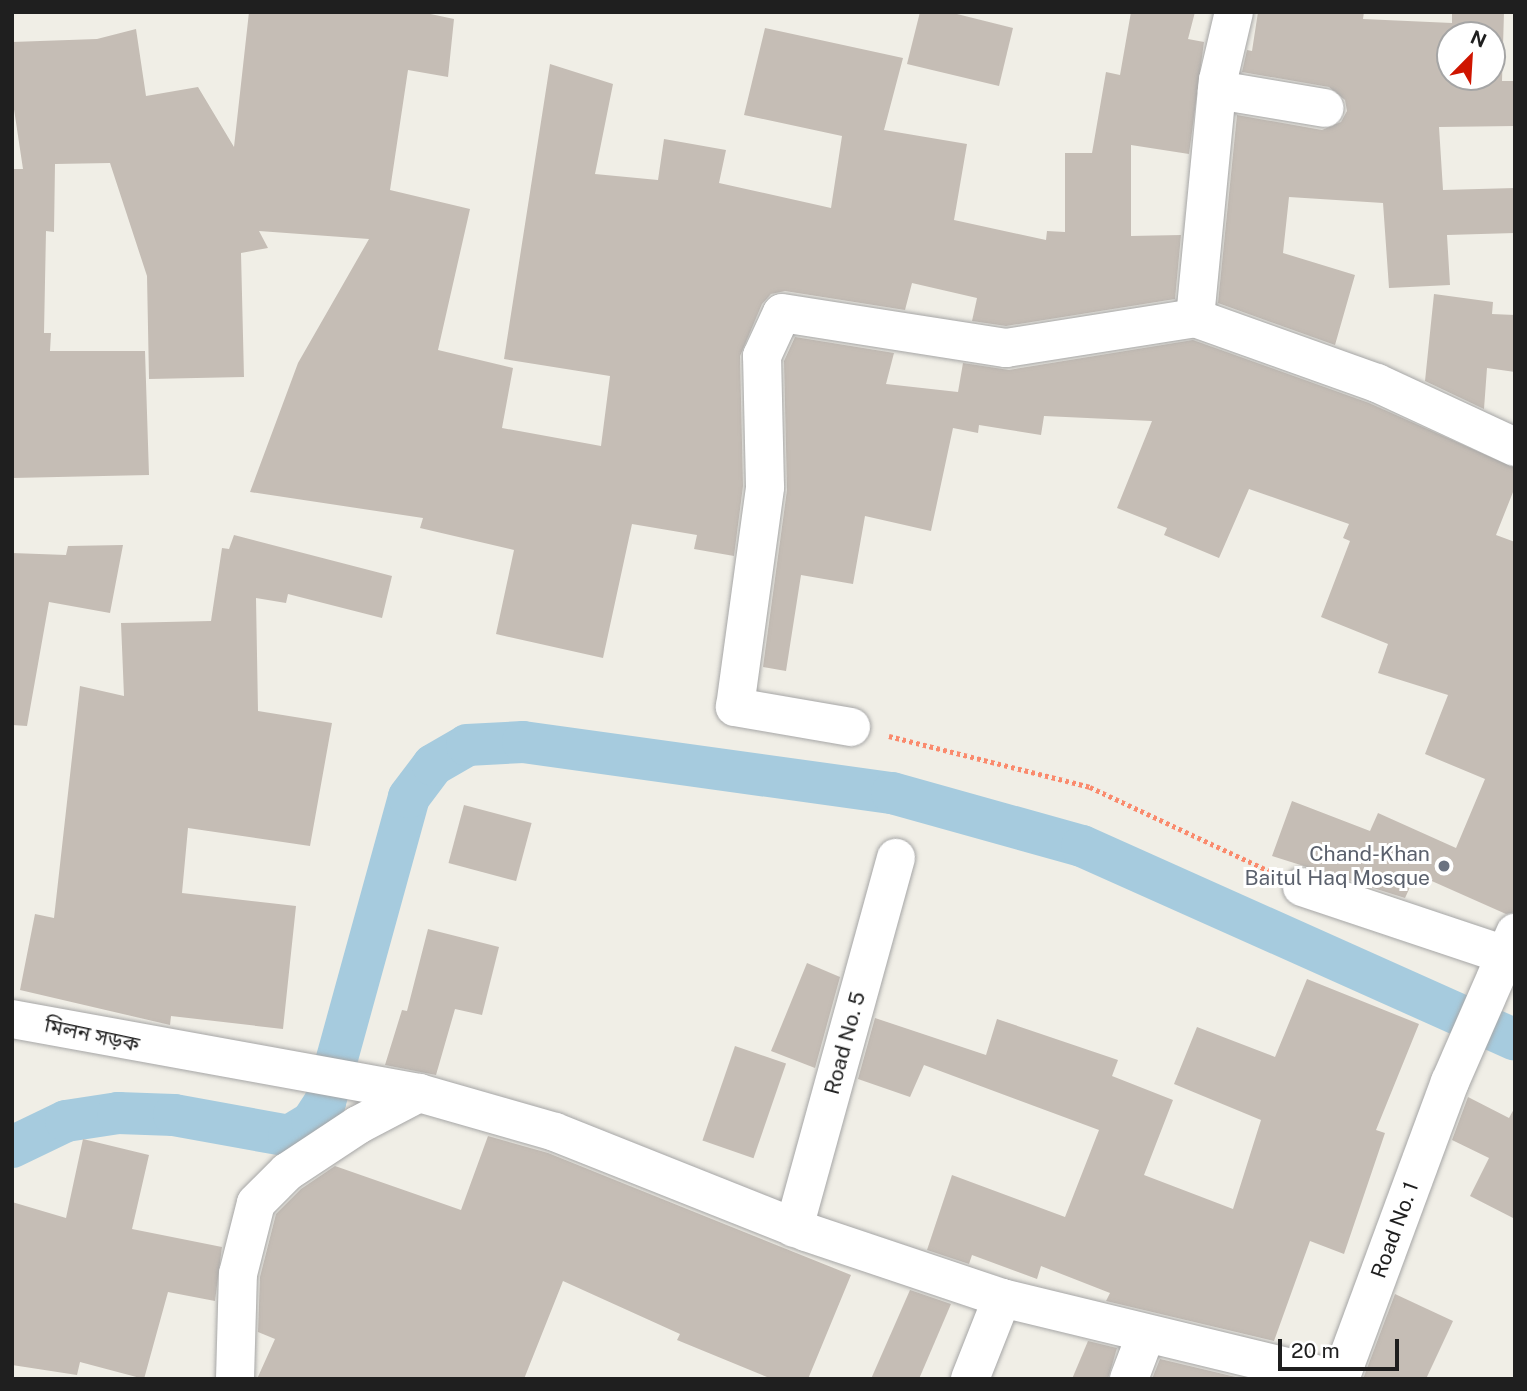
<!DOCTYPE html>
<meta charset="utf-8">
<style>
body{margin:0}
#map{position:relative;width:1527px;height:1391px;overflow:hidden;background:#f0eee6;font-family:"Public Sans","Noto Sans Bengali",sans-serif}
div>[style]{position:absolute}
.canal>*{height:42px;margin:-21px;padding:0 21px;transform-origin:21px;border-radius:21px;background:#a6cbde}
.building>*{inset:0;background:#c5bdb5;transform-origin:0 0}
.path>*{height:4.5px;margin-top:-2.25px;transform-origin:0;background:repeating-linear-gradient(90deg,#fa8a6d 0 3.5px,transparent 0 7px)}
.roads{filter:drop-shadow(0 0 2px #a6a6a6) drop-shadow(0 0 2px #a6a6a6)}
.street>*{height:38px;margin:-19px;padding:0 19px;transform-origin:19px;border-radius:19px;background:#fff}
.dots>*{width:19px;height:19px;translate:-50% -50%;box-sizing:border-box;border:4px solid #fff;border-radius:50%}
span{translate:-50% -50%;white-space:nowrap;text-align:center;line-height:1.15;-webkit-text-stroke:6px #fff;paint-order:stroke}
.worship-label{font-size:21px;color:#5b616d}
.right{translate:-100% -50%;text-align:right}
.street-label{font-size:21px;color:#1f1f1f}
.frame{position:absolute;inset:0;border:14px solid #1f1f1f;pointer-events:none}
.north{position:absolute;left:1436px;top:21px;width:70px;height:70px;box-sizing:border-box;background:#fff;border:2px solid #a5a5a5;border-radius:50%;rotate:24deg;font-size:19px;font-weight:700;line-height:28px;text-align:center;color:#1f1f1f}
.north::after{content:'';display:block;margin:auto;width:24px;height:32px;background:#cf1500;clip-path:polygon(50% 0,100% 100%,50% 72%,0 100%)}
.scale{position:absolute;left:1278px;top:1339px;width:121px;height:32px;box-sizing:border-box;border:4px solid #1f1f1f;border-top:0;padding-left:9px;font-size:21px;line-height:24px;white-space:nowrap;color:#1f1f1f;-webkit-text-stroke:5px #fff;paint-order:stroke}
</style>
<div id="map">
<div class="canal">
<div style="left:12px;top:1147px;width:60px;rotate:-25.7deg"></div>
<div style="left:66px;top:1121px;width:53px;rotate:-8.7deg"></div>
<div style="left:118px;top:1113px;width:56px;rotate:2deg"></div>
<div style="left:174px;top:1115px;width:117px;rotate:10.3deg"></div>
<div style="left:289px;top:1136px;width:27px;rotate:-31deg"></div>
<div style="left:312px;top:1122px;width:24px;rotate:-57deg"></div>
<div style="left:325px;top:1102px;width:316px;rotate:-74.6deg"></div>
<div style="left:409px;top:797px;width:40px;rotate:-53deg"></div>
<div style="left:433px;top:765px;width:39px;rotate:-30deg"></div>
<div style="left:467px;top:745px;width:56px;rotate:-3.1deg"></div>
<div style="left:523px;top:742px;width:373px;rotate:7.9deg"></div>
<div style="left:892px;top:793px;width:197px;rotate:15.6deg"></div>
<div style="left:1082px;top:846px;width:474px;rotate:24.1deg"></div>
</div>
<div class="building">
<div style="clip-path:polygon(249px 12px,421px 12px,454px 19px,448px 77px,408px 70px,390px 190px,470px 209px,438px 350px,513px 368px,502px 428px,601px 446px,610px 376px,504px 359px,550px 64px,613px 84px,595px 174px,658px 180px,664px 139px,726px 150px,719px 183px,831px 208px,842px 136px,744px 115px,765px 28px,903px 58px,884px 130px,967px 144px,954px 220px,1046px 240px,1047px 231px,1065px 232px,1065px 153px,1092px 153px,1106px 72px,1120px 75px,1131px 12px,1195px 12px,1188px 39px,1204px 42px,1189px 154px,1131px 145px,1131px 236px,1181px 235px,1175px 299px,1006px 326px,972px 321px,977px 298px,912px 283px,905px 310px,785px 291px,771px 294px,762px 304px,740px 356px,743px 486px,734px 556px,694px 549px,697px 535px,632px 524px,603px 658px,496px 634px,514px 550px,420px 528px,423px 518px,250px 492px,298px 363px,369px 239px,259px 231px,268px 248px,241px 253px,244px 377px,149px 379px,147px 276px,110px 163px,55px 164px,54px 232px,46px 231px,44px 333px,51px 333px,50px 351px,145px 351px,149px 475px,12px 478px,12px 169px,23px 169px,12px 96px,12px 42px,97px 39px,136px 29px,146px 96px,198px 87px,234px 147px)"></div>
<div style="clip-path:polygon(920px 12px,949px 12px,1013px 28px,999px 86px,907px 64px)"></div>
<div style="clip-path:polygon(evenodd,1258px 12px,1364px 12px,1363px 19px,1452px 23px,1452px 12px,1504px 12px,1502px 81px,1515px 81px,1515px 126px,1439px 127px,1443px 190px,1515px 188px,1515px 233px,1447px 235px,1450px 285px,1389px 288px,1383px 203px,1289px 197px,1283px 253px,1355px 275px,1335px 345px,1218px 303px,1237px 115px,1322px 130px,1341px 122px,1347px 111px,1345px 100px,1329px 87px,1242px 72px,1247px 50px,1252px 51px,1258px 12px,1450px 35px,1492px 35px,1492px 77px,1450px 77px,1450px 35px)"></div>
<div style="clip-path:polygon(1434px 294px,1493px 302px,1492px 314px,1515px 315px,1515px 372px,1487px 368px,1484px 409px,1425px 381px)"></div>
<div style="clip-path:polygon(795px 337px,894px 353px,886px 384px,958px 392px,963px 363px,1009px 370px,1193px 340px,1369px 403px,1515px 468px,1515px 487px,1496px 535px,1515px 542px,1515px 912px,1506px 914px,1416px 874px,1405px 898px,1272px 856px,1292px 801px,1370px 831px,1378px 813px,1456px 848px,1485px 779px,1425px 754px,1448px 695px,1378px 673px,1388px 644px,1321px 617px,1350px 541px,1343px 538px,1349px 524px,1249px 489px,1219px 558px,1164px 535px,1167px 528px,1117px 508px,1152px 421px,1044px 416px,1041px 435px,979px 425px,978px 433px,953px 428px,931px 531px,865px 516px,853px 584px,801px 575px,786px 671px,763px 667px,787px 490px,784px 361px)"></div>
<div style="clip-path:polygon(234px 535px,392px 576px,382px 618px,288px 594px,286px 603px,256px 598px,258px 711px,332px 723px,310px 846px,188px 828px,182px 893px,296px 906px,283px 1029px,171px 1016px,170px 1025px,20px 990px,35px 914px,54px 918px,80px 686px,124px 696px,121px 623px,211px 621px,222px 548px,229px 549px)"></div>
<div style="clip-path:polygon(123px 545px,110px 613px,49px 602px,27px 726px,12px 725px,12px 553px,66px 555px,68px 546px)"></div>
<div style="left:464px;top:805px;width:70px;height:60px;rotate:15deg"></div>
<div style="clip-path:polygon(428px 929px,499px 947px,482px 1015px,455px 1009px,436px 1075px,385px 1065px,402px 1010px,407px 1011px)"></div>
<div style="clip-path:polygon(807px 963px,840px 977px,815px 1068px,771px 1051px)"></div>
<div style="clip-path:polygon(1307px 979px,1419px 1024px,1376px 1130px,1385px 1133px,1344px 1254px,1310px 1241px,1274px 1341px,1106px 1301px,1110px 1293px,1041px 1266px,1037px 1279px,972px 1255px,969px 1264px,927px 1250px,952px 1175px,1065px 1217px,1099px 1130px,924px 1065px,910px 1097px,858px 1079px,875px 1018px,986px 1055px,997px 1019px,1118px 1060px,1112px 1076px,1173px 1100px,1144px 1175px,1233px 1209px,1261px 1120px,1174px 1084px,1197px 1027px,1275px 1057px)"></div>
<div style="left:735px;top:1046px;width:54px;height:100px;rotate:19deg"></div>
<div style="clip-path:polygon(1468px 1097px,1509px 1118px,1515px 1107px,1515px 1219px,1470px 1196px,1489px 1158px,1452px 1140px)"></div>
<div style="clip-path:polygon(488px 1136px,548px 1153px,851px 1275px,808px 1379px,772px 1379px,677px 1340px,680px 1334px,563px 1281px,524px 1379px,257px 1379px,275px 1339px,258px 1332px,260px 1277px,276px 1214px,301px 1189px,335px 1166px,461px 1210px)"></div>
<div style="clip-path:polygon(83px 1139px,149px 1155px,132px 1229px,222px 1247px,215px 1301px,168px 1292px,144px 1379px,80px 1362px,77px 1375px,12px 1365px,12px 1202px,66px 1218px)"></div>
<div style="clip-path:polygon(910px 1290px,951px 1304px,919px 1379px,871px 1379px)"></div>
<div style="clip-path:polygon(1395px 1294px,1453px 1321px,1426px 1379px,1363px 1379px)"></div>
<div style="clip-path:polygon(1088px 1341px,1117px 1348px,1108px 1379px,1072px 1379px)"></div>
<div style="clip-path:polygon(1160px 1359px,1244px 1379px,1152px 1379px)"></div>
</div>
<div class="path">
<div style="left:889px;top:736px;width:207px;rotate:14.2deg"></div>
<div style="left:1090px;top:787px;width:198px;rotate:25.1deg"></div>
</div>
<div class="roads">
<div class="street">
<div style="left:1217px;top:90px;width:109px;rotate:9.5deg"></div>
<div style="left:1195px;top:318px;width:239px;rotate:-84.5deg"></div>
<div style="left:1218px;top:80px;width:70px;rotate:-76.8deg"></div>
<div style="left:851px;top:727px;width:118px;rotate:-170.2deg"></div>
<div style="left:735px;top:707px;width:222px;rotate:-82.2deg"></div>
<div style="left:765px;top:487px;width:131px;rotate:-91.3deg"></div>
<div style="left:762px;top:356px;width:47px;rotate:-65.1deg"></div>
<div style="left:782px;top:313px;width:227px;rotate:8.9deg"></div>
<div style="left:1006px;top:348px;width:191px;rotate:-9deg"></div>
<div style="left:1195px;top:318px;width:193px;rotate:19.7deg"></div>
<div style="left:1377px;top:383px;width:152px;rotate:24.9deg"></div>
<div style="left:1302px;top:887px;width:211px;rotate:18.5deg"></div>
<div style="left:12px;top:1019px;width:414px;rotate:10.3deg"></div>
<div style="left:419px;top:1093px;width:141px;rotate:16deg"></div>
<div style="left:555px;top:1132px;width:270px;rotate:21.7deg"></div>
<div style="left:806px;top:1232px;width:207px;rotate:18.6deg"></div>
<div style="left:1002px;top:1298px;width:346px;rotate:13.6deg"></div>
<div style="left:794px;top:1228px;width:384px;rotate:-74.6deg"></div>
<div style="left:235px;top:1379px;width:105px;rotate:-88.4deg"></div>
<div style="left:238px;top:1274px;width:73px;rotate:-75.8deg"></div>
<div style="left:256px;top:1203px;width:44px;rotate:-45deg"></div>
<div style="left:287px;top:1172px;width:85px;rotate:-33.5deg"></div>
<div style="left:358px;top:1125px;width:69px;rotate:-27.7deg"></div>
<div style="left:970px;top:1379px;width:87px;rotate:-68.4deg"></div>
<div style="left:1129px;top:1379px;width:48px;rotate:-69.3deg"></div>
<div style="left:1340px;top:1379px;width:317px;rotate:-69.7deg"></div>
<div style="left:1450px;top:1082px;width:163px;rotate:-66.4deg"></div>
</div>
</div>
<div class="dots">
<div style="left:1444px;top:866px;background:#6b7280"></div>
</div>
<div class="worship-label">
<span class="right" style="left:1430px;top:866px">Chand-Khan<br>Baitul Haq Mosque</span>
</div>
<div class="street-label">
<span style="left:92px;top:1035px;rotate:12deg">মিলন সড়ক</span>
<span style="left:845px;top:1043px;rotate:-75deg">Road No. 5</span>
<span style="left:1395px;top:1230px;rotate:-70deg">Road No. 1</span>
</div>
<div class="frame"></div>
<div class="north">N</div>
<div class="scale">20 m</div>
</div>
